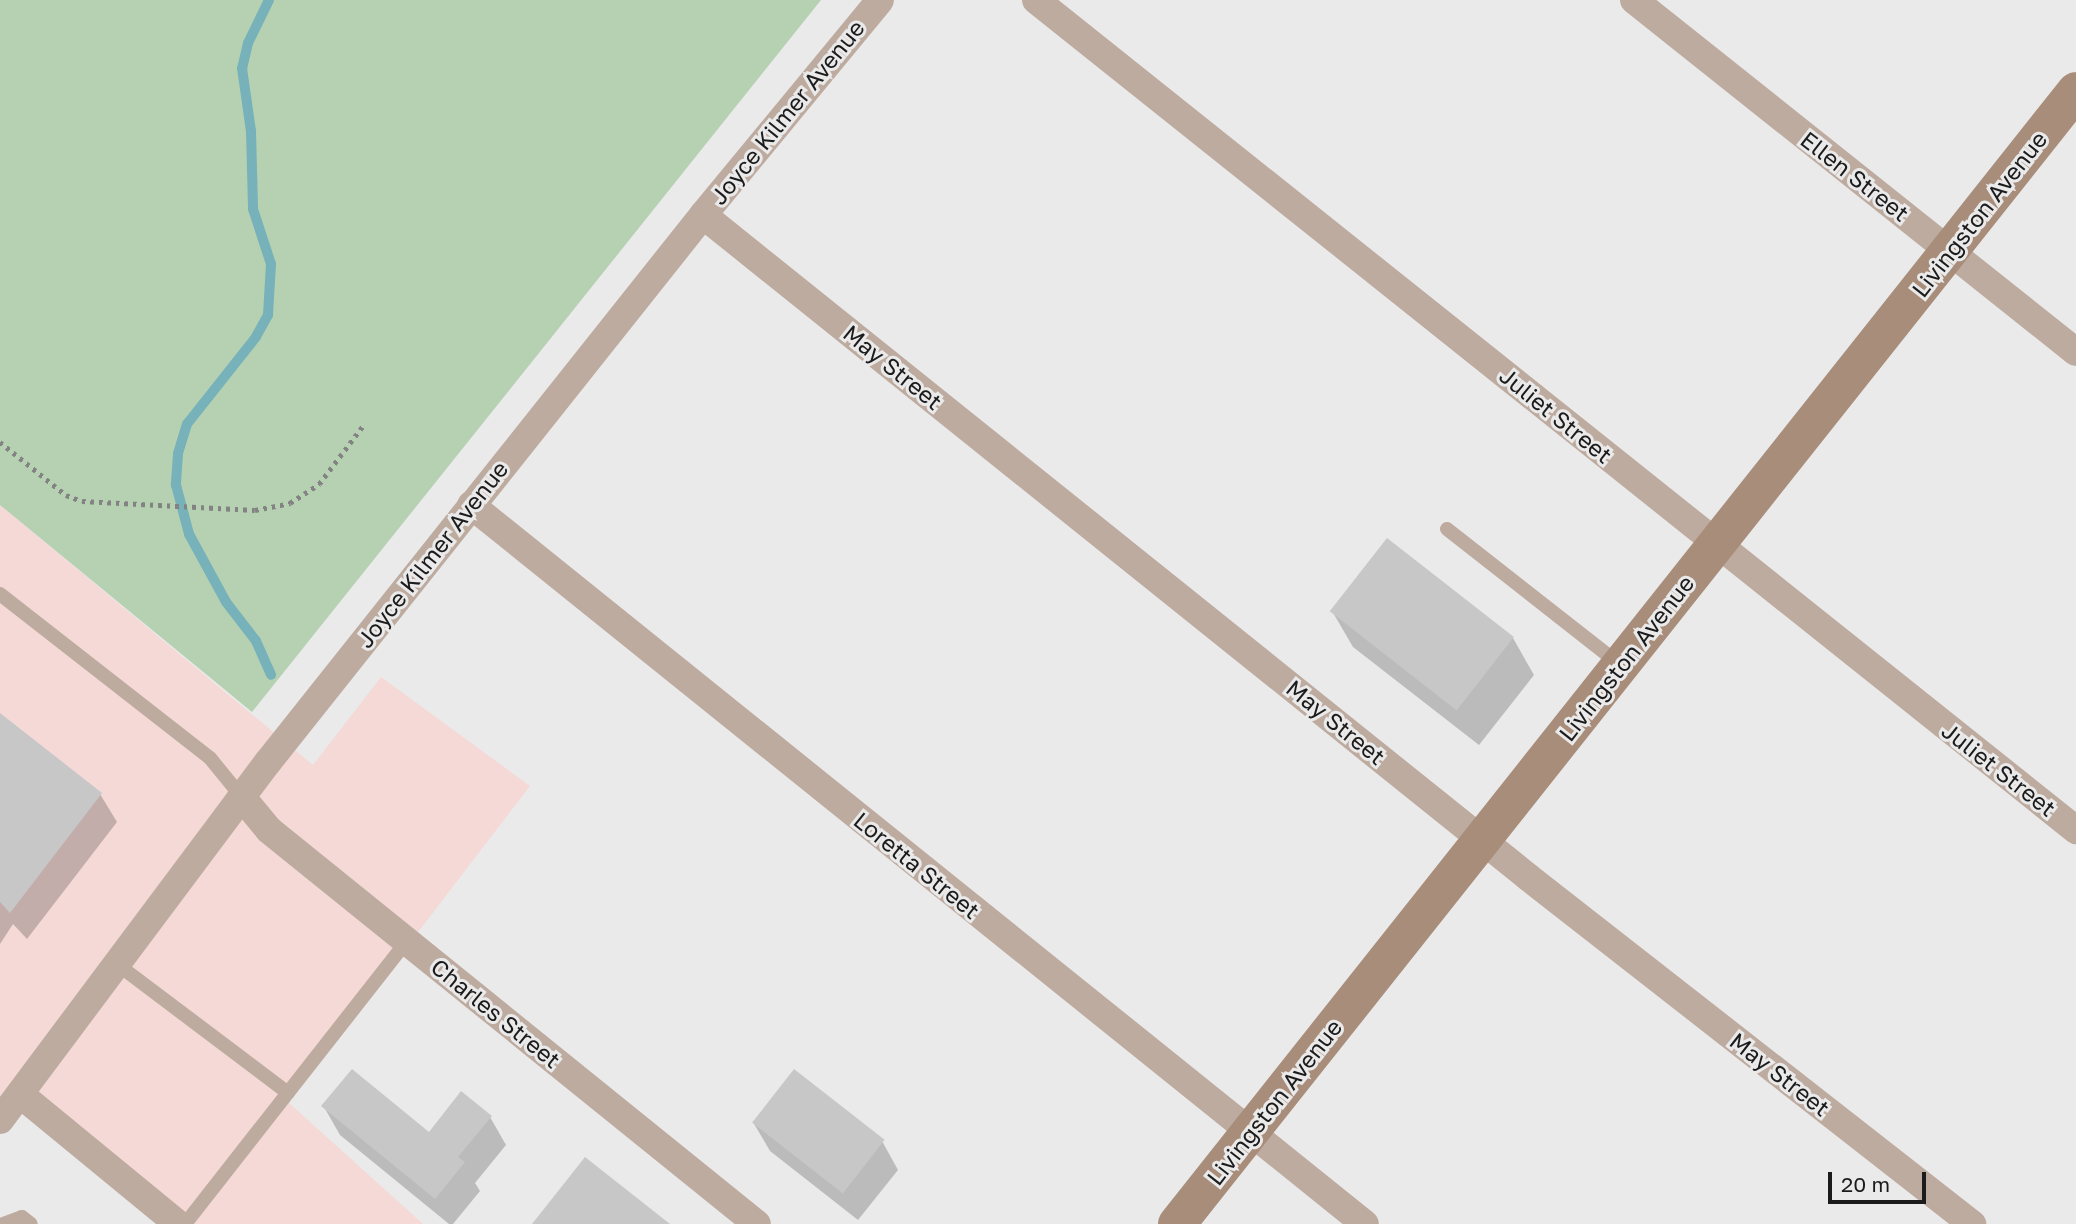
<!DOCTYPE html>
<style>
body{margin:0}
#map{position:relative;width:2076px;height:1224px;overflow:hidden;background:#eaeaeb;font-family:"Golos Text",sans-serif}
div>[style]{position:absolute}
.industrial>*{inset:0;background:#f4d9d6}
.green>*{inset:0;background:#b6d1b2}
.shadow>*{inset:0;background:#0003}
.stream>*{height:10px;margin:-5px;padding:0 5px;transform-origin:5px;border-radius:5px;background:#77b1b9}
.building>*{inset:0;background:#c7c7c8;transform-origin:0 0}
.path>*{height:4.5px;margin-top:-2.25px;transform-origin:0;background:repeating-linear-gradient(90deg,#838383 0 3.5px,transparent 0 8.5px)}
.lane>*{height:14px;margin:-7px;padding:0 7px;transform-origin:7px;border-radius:7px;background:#beab9f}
.street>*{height:28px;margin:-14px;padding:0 14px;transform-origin:14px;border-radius:14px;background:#beab9f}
.secondary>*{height:38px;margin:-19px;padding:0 19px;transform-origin:19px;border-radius:19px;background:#a88d7b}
span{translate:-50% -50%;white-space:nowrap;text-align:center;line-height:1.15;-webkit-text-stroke:6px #eaeaeb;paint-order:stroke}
.street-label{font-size:23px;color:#1b1b1b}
.scale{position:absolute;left:1828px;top:1172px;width:98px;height:32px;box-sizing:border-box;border:4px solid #1b1b1b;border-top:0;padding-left:9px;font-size:21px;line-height:24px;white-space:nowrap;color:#1b1b1b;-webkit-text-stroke:5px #eaeaeb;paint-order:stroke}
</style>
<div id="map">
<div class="industrial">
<div style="clip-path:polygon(0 505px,313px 765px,381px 677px,530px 786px,288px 1102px,423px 1224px,169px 1224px,7px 1099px,0 1107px)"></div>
</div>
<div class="green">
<div style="clip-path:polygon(0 0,821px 0,252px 712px,0 505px)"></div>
</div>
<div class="shadow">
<div style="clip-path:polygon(1332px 611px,1513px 638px,1534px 675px,1479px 745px,1353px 647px)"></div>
<div style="clip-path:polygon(0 715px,100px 794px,117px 822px,27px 939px,13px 924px,0 944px)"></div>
<div style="clip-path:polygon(324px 1107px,429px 1134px,490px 1117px,506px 1145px,475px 1183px,480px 1191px,453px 1224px,449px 1224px,340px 1135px)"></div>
<div style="clip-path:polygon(753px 1122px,882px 1141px,898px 1170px,858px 1220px,770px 1151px)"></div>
</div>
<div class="stream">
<div style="left:269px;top:0;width:48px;rotate:116deg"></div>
<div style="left:248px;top:43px;width:26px;rotate:103deg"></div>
<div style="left:242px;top:68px;width:64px;rotate:81.9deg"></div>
<div style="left:251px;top:131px;width:78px;rotate:88.5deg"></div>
<div style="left:253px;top:209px;width:58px;rotate:71.9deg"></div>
<div style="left:271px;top:264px;width:51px;rotate:93.4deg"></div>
<div style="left:268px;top:315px;width:25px;rotate:119deg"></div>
<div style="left:256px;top:337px;width:111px;rotate:128.4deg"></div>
<div style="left:187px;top:424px;width:31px;rotate:107deg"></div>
<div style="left:178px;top:454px;width:31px;rotate:94deg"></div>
<div style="left:176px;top:485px;width:51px;rotate:75.1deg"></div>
<div style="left:189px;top:534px;width:77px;rotate:61.4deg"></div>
<div style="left:226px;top:602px;width:49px;rotate:52.4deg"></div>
<div style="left:256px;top:641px;width:37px;rotate:66deg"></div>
</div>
<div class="building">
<div style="left:1387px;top:538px;width:161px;height:93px;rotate:38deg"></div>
<div style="clip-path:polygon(0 713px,102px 793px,10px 913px,0 902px)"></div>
<div style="clip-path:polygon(352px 1069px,429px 1132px,461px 1091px,492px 1116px,458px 1157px,465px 1162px,435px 1199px,321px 1106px)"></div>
<div style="left:794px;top:1069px;width:115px;height:68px;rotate:38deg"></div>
<div style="clip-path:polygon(585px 1157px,670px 1224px,532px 1224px)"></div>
</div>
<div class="path">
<div style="left:0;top:442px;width:85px;rotate:38.8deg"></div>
<div style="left:66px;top:495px;width:17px;rotate:21deg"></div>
<div style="left:82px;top:501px;width:173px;rotate:3deg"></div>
<div style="left:255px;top:510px;width:36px;rotate:-11deg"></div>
<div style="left:290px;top:503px;width:35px;rotate:-33deg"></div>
<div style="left:319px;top:484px;width:76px;rotate:-53deg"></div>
</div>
<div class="lane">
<div style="left:1447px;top:529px;width:219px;rotate:38.1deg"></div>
<div style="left:0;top:594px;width:266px;rotate:38deg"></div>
<div style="left:210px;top:758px;width:49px;rotate:50.8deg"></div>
<div style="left:117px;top:964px;width:214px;rotate:37deg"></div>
<div style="left:3px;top:1224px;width:20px;rotate:-20deg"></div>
<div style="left:22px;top:1217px;width:11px;rotate:38deg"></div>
<div style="left:185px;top:1224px;width:360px;rotate:-51.9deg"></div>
</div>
<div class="street">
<div style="left:1036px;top:0;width:1331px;rotate:38.59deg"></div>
<div style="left:1634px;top:0;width:565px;rotate:38.53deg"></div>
<div style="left:703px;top:215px;width:1058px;rotate:38.74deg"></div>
<div style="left:1528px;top:877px;width:564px;rotate:38.01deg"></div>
<div style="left:471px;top:505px;width:1147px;rotate:38.81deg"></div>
<div style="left:241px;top:796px;width:44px;rotate:50.5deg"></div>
<div style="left:269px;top:830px;width:627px;rotate:38.92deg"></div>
<div style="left:21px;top:1095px;width:203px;rotate:39.4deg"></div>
<div style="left:0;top:1120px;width:447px;rotate:-53.2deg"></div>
<div style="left:268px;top:762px;width:699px;rotate:-51.51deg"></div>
<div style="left:703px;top:215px;width:278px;rotate:-50.5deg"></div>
</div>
<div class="secondary">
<div style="left:1177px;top:1224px;width:1446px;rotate:-51.57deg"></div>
</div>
<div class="street-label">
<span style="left:787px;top:112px;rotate:-51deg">Joyce Kilmer Avenue</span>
<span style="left:1855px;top:176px;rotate:38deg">Ellen Street</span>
<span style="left:1979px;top:214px;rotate:-52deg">Livingston Avenue</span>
<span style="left:893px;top:367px;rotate:39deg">May Street</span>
<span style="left:1556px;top:415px;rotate:39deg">Juliet Street</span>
<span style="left:432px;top:554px;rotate:-52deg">Joyce Kilmer Avenue</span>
<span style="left:1626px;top:658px;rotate:-52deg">Livingston Avenue</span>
<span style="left:1336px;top:722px;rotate:39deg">May Street</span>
<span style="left:1999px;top:769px;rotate:38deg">Juliet Street</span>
<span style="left:917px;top:865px;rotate:39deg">Loretta Street</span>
<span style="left:496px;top:1013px;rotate:39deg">Charles Street</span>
<span style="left:1780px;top:1074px;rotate:38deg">May Street</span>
<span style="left:1274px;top:1102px;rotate:-52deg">Livingston Avenue</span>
</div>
<div class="scale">20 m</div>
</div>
